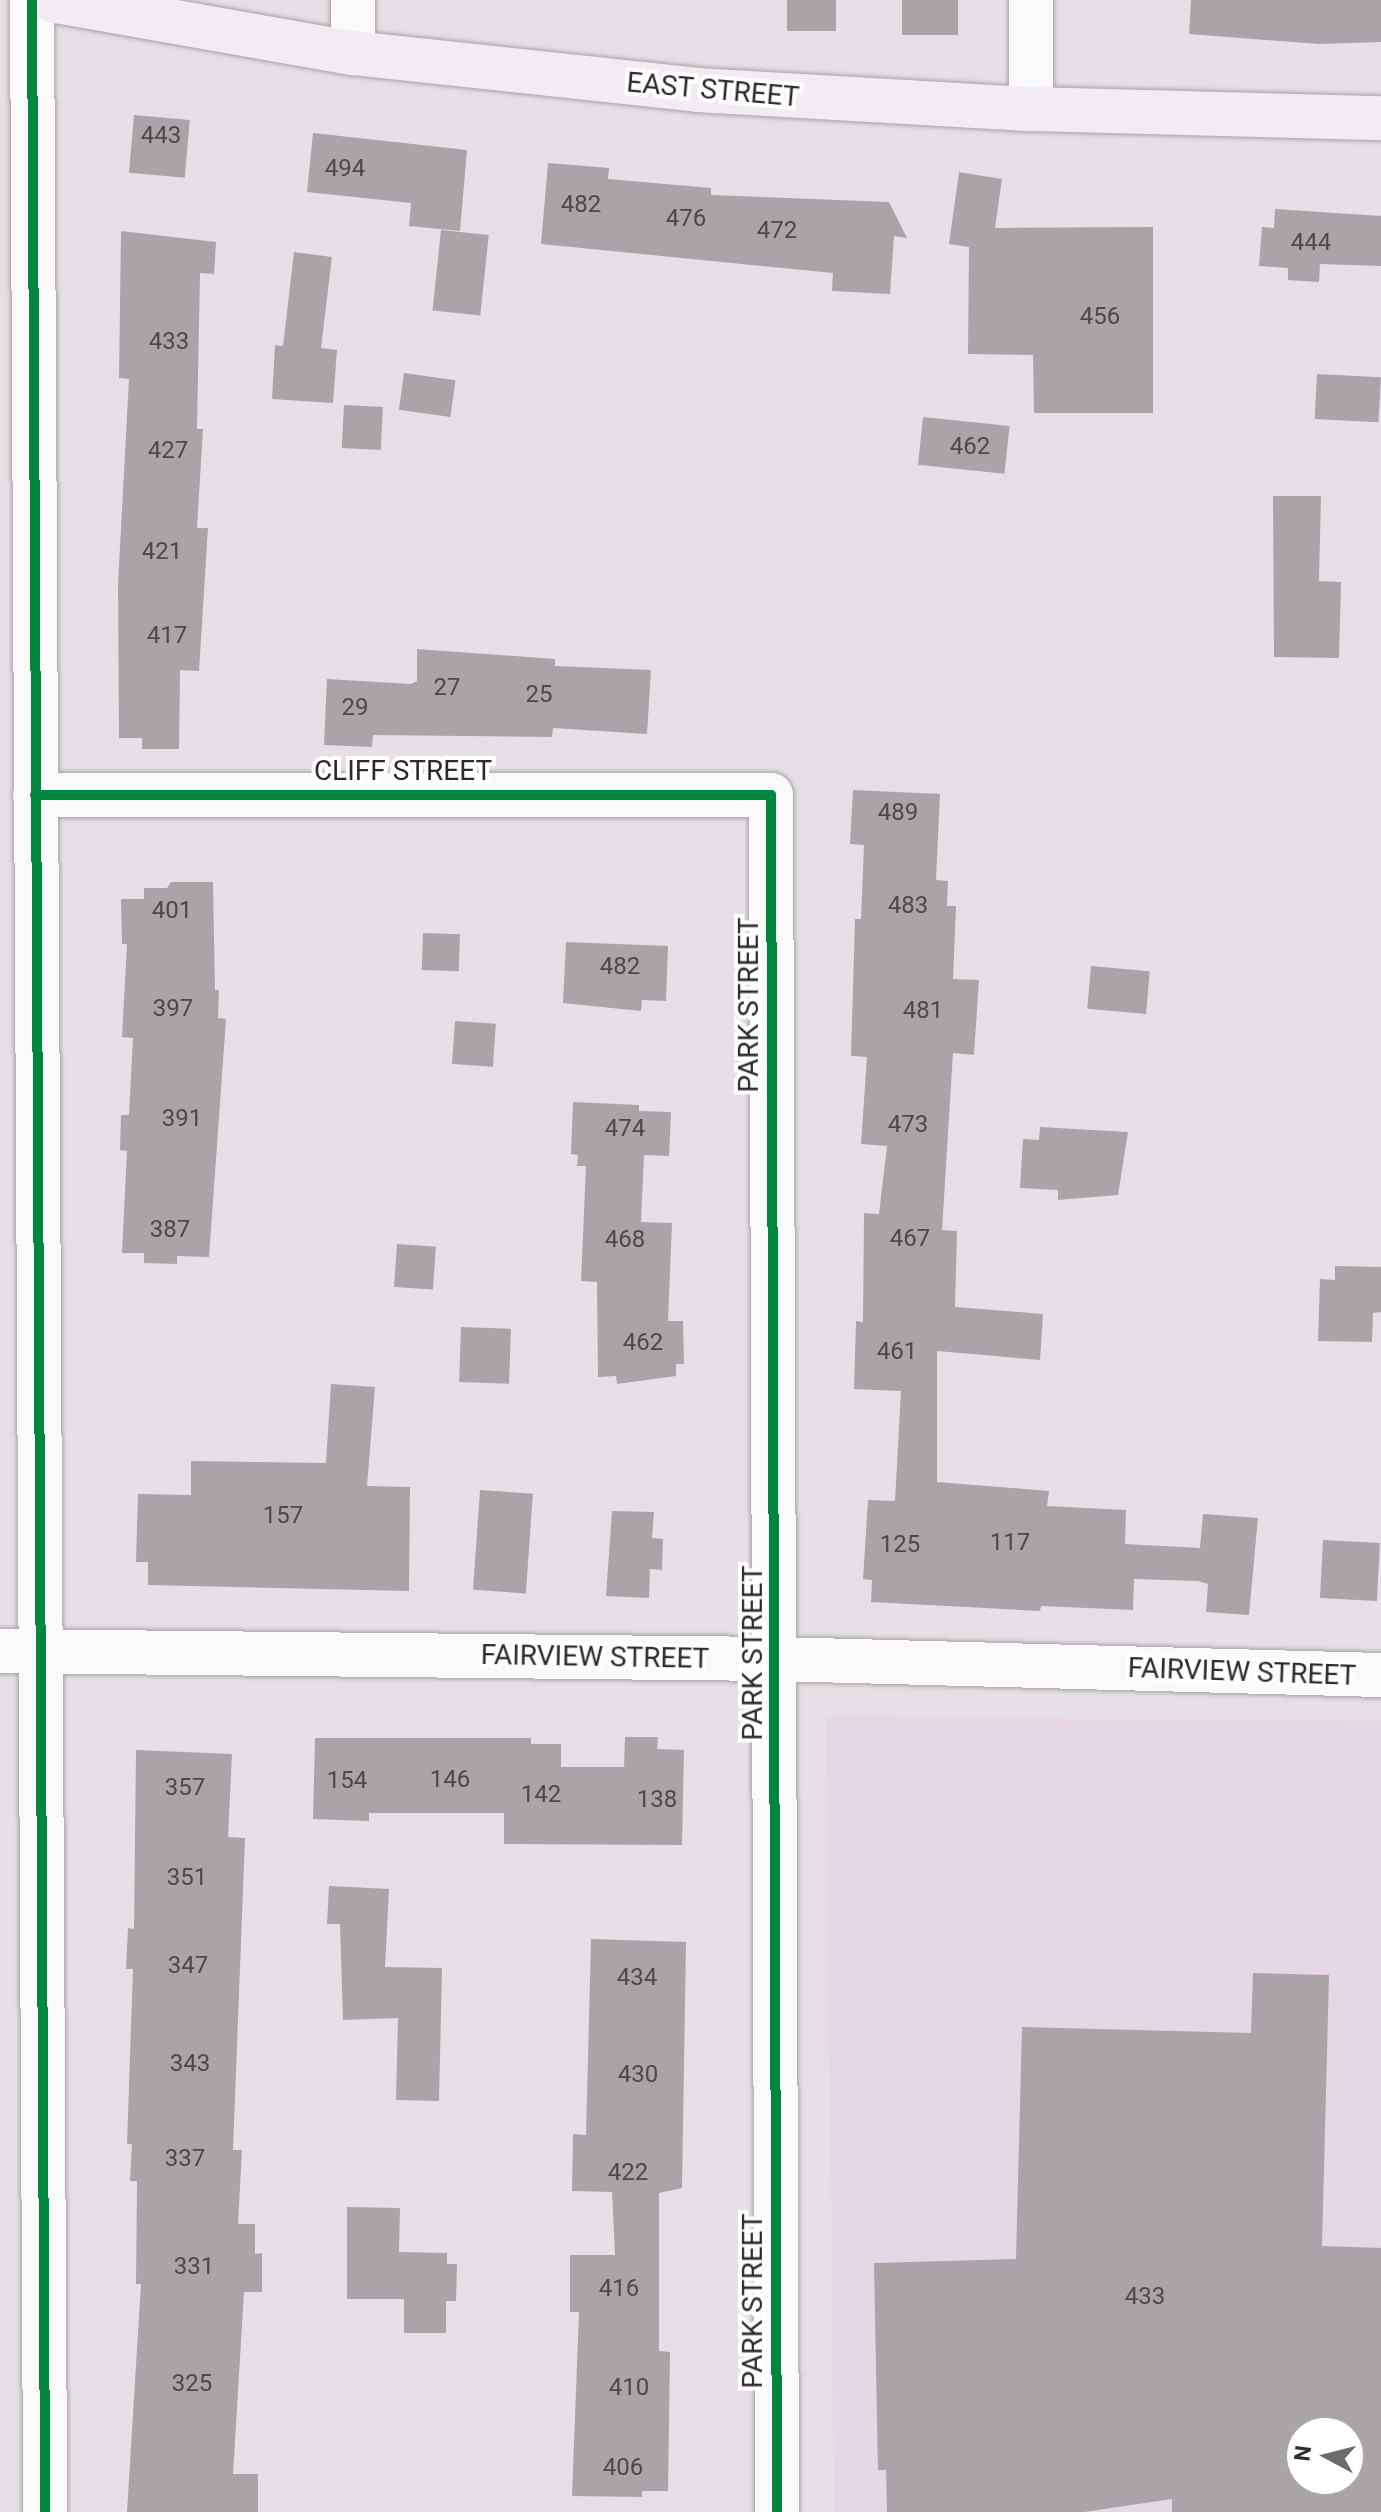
<!DOCTYPE html>
<style>
body{margin:0}
#map{position:relative;width:1381px;height:2512px;overflow:hidden;background:#e6e0e6;font-family:Roboto,sans-serif}
div>[style]{position:absolute}
.built>*{inset:0;background:#e5d7e4}
.building>*{inset:0;background:#aaa4a9;transform-origin:0 0}
.roads{filter:drop-shadow(0 0 2px #a8a2a7) drop-shadow(0 0 2px #a8a2a7)}
.minor>*{height:44px;margin:-22px;padding:0 22px;transform-origin:22px;border-radius:22px;background:#fbfafb}
.major>*{height:44px;margin:-22px;padding:0 22px;transform-origin:22px;border-radius:22px;background:#f3ebf3}
.cycleway>*{height:10px;margin:-5px;padding:0 5px;transform-origin:5px;border-radius:5px;background:#00873e}
span{translate:-50% -50%;white-space:nowrap;text-align:center;line-height:1.15;-webkit-text-stroke:8px #fff;paint-order:stroke}
.number-label{font-size:24px;color:#4d484c}
.number-label span{-webkit-text-stroke-width:0}
.street-label{font-size:28px;color:#2e292d}
.north{position:absolute;left:1285px;top:2416px;width:80px;height:80px;box-sizing:border-box;background:#fff;border:2px solid #aba9ab;border-radius:50%;rotate:277deg;font-size:22px;font-weight:700;line-height:32px;text-align:center;color:#2e292d}
.north::after{content:'';display:block;margin:auto;width:28px;height:36px;background:#6e696e;clip-path:polygon(50% 0,100% 100%,50% 72%,0 100%)}
</style>
<div id="map">
<div class="built">
<div style="clip-path:polygon(evenodd,826px 1717px,1381px 1721px,1381px 2512px,834px 2512px,826px 1717px,1301px 2432px,1349px 2432px,1349px 2480px,1301px 2480px,1301px 2432px)"></div>
</div>
<div class="building">
<div style="left:787px;top:0;width:49px;height:31px"></div>
<div style="left:902px;top:0;width:56px;height:35px"></div>
<div style="clip-path:polygon(1191px 0,1381px 0,1381px 42px,1319px 44px,1189px 34px)"></div>
<div style="left:134px;top:115px;width:56px;height:58px;rotate:5deg"></div>
<div style="clip-path:polygon(313px 133px,467px 150px,460px 231px,409px 226px,411px 203px,307px 192px)"></div>
<div style="clip-path:polygon(548px 163px,609px 168px,608px 179px,711px 188px,711px 195px,889px 202px,907px 238px,894px 236px,890px 294px,832px 291px,833px 273px,541px 244px)"></div>
<div style="clip-path:polygon(959px 172px,1002px 179px,995px 228px,1153px 227px,1153px 413px,1034px 413px,1033px 355px,968px 354px,969px 247px,949px 244px)"></div>
<div style="clip-path:polygon(1275px 209px,1381px 216px,1381px 266px,1320px 264px,1319px 282px,1288px 280px,1288px 268px,1259px 266px,1262px 227px,1274px 228px)"></div>
<div style="left:441px;top:230px;width:48px;height:81px;rotate:6deg"></div>
<div style="clip-path:polygon(121px 231px,216px 242px,214px 274px,200px 273px,197px 429px,203px 429px,197px 528px,208px 528px,199px 671px,180px 670px,179px 749px,142px 749px,142px 738px,119px 738px,118px 584px,129px 379px,119px 378px)"></div>
<div style="clip-path:polygon(294px 252px,332px 257px,321px 348px,337px 350px,333px 403px,272px 399px,275px 345px,283px 346px)"></div>
<div style="left:404px;top:373px;width:52px;height:37px;rotate:8deg"></div>
<div style="left:1317px;top:374px;width:64px;height:45px;rotate:3deg"></div>
<div style="left:344px;top:405px;width:39px;height:43px;rotate:3deg"></div>
<div style="left:923px;top:417px;width:87px;height:48px;rotate:6deg"></div>
<div style="clip-path:polygon(1273px 496px,1321px 496px,1319px 581px,1341px 582px,1339px 658px,1274px 657px)"></div>
<div style="clip-path:polygon(417px 649px,555px 659px,555px 666px,651px 670px,647px 734px,553px 728px,552px 737px,373px 735px,372px 747px,324px 745px,327px 679px,411px 684px,417px 681px)"></div>
<div style="clip-path:polygon(853px 790px,940px 794px,936px 880px,948px 881px,947px 906px,956px 906px,953px 979px,979px 980px,974px 1055px,953px 1053px,942px 1230px,957px 1231px,955px 1307px,1043px 1314px,1040px 1360px,937px 1351px,937px 1482px,1049px 1491px,1047px 1506px,1126px 1510px,1125px 1544px,1200px 1548px,1203px 1514px,1258px 1518px,1249px 1615px,1206px 1612px,1208px 1584px,1198px 1581px,1134px 1579px,1133px 1610px,1041px 1606px,1040px 1611px,871px 1602px,872px 1580px,863px 1579px,868px 1500px,895px 1501px,901px 1391px,854px 1389px,856px 1321px,863px 1322px,864px 1213px,879px 1214px,887px 1146px,861px 1144px,867px 1057px,851px 1056px,855px 919px,861px 919px,864px 845px,850px 844px)"></div>
<div style="clip-path:polygon(171px 882px,213px 882px,215px 990px,219px 990px,218px 1018px,226px 1019px,209px 1257px,177px 1256px,177px 1264px,144px 1263px,144px 1253px,122px 1253px,127px 1151px,120px 1150px,121px 1115px,129px 1115px,133px 1038px,122px 1037px,127px 944px,122px 944px,121px 899px,144px 899px,144px 888px,167px 888px)"></div>
<div style="left:423px;top:933px;width:37px;height:37px;rotate:2deg"></div>
<div style="clip-path:polygon(566px 942px,668px 946px,666px 1001px,642px 1000px,641px 1011px,563px 1003px)"></div>
<div style="left:1091px;top:966px;width:59px;height:43px;rotate:5deg"></div>
<div style="left:455px;top:1021px;width:41px;height:43px;rotate:4deg"></div>
<div style="clip-path:polygon(573px 1102px,639px 1105px,639px 1111px,671px 1112px,669px 1156px,644px 1155px,641px 1222px,672px 1223px,668px 1321px,683px 1321px,684px 1364px,676px 1364px,676px 1376px,617px 1384px,616px 1376px,598px 1377px,597px 1282px,581px 1281px,586px 1166px,577px 1166px,578px 1155px,571px 1154px)"></div>
<div style="clip-path:polygon(1040px 1127px,1128px 1132px,1118px 1195px,1058px 1200px,1058px 1190px,1020px 1188px,1023px 1139px,1039px 1140px)"></div>
<div style="left:397px;top:1244px;width:39px;height:43px;rotate:4deg"></div>
<div style="clip-path:polygon(1335px 1266px,1381px 1267px,1381px 1312px,1373px 1313px,1372px 1342px,1318px 1341px,1320px 1279px,1335px 1280px)"></div>
<div style="left:461px;top:1327px;width:50px;height:55px;rotate:2deg"></div>
<div style="clip-path:polygon(331px 1384px,375px 1387px,367px 1486px,410px 1487px,409px 1591px,148px 1585px,148px 1562px,136px 1562px,138px 1494px,191px 1495px,191px 1461px,326px 1463px)"></div>
<div style="left:480px;top:1490px;width:53px;height:100px;rotate:4deg"></div>
<div style="clip-path:polygon(612px 1511px,654px 1512px,652px 1538px,663px 1539px,662px 1570px,650px 1569px,649px 1598px,606px 1596px)"></div>
<div style="left:1323px;top:1540px;width:57px;height:58px;rotate:3deg"></div>
<div style="clip-path:polygon(625px 1737px,658px 1737px,657px 1749px,684px 1750px,682px 1845px,504px 1844px,504px 1813px,369px 1813px,369px 1821px,313px 1819px,315px 1738px,531px 1738px,531px 1744px,561px 1744px,561px 1767px,624px 1767px)"></div>
<div style="clip-path:polygon(136px 1750px,232px 1754px,228px 1837px,245px 1838px,233px 2150px,242px 2150px,238px 2224px,255px 2224px,255px 2254px,262px 2253px,262px 2292px,244px 2292px,233px 2474px,258px 2474px,258px 2512px,127px 2512px,141px 2284px,136px 2284px,137px 2181px,130px 2181px,132px 2144px,127px 2144px,133px 1969px,126px 1969px,128px 1928px,134px 1929px)"></div>
<div style="clip-path:polygon(329px 1886px,389px 1889px,385px 1967px,442px 1968px,439px 2101px,396px 2100px,398px 2018px,343px 2020px,340px 1924px,327px 1924px)"></div>
<div style="clip-path:polygon(591px 1939px,686px 1942px,682px 2188px,659px 2193px,659px 2351px,670px 2352px,668px 2491px,642px 2491px,642px 2497px,572px 2496px,579px 2312px,570px 2312px,570px 2255px,615px 2255px,612px 2192px,572px 2191px,573px 2134px,586px 2135px)"></div>
<div style="clip-path:polygon(evenodd,1253px 1973px,1329px 1975px,1322px 2246px,1381px 2248px,1381px 2512px,1172px 2512px,1172px 2499px,1084px 2512px,887px 2512px,886px 2470px,878px 2470px,874px 2263px,1016px 2259px,1022px 2027px,1251px 2033px,1253px 1973px,1301px 2432px,1349px 2432px,1349px 2480px,1301px 2480px,1301px 2432px)"></div>
<div style="clip-path:polygon(347px 2207px,400px 2208px,399px 2252px,447px 2253px,447px 2264px,457px 2264px,456px 2301px,446px 2301px,446px 2333px,404px 2333px,404px 2299px,347px 2299px)"></div>
</div>
<div class="roads">
<div class="minor">
<div style="left:32px;top:0;width:2512px;rotate:89.7deg"></div>
<div style="left:1031px;top:0;width:109px;rotate:90deg"></div>
<div style="left:353px;top:53px;width:53px;rotate:-90deg"></div>
<div style="left:35px;top:795px;width:736px"></div>
<div style="left:771px;top:795px;width:1717px;rotate:89.8deg"></div>
<div style="left:0;top:1651px;width:777px;rotate:0.59deg"></div>
<div style="left:777px;top:1659px;width:604px;rotate:1.52deg"></div>
</div>
<div class="major">
<div style="left:51px;top:0;width:307px;rotate:10deg"></div>
<div style="left:353px;top:53px;width:346px;rotate:6.1deg"></div>
<div style="left:697px;top:90px;width:335px;rotate:3.3deg"></div>
<div style="left:1031px;top:109px;width:350px;rotate:1.5deg"></div>
</div>
</div>
<div class="cycleway">
<div style="left:32px;top:0;width:2512px;rotate:89.7deg"></div>
<div style="left:35px;top:795px;width:736px"></div>
<div style="left:771px;top:795px;width:1717px;rotate:89.8deg"></div>
</div>
<div class="number-label">
<span style="left:161px;top:136px">443</span>
<span style="left:345px;top:169px">494</span>
<span style="left:581px;top:205px">482</span>
<span style="left:686px;top:219px">476</span>
<span style="left:777px;top:231px">472</span>
<span style="left:1311px;top:243px">444</span>
<span style="left:1100px;top:317px">456</span>
<span style="left:169px;top:342px">433</span>
<span style="left:970px;top:447px">462</span>
<span style="left:168px;top:451px">427</span>
<span style="left:162px;top:552px">421</span>
<span style="left:167px;top:636px">417</span>
<span style="left:447px;top:688px">27</span>
<span style="left:539px;top:695px">25</span>
<span style="left:355px;top:708px">29</span>
<span style="left:898px;top:813px">489</span>
<span style="left:908px;top:906px">483</span>
<span style="left:172px;top:911px">401</span>
<span style="left:620px;top:967px">482</span>
<span style="left:173px;top:1009px">397</span>
<span style="left:923px;top:1011px">481</span>
<span style="left:182px;top:1119px">391</span>
<span style="left:908px;top:1125px">473</span>
<span style="left:625px;top:1129px">474</span>
<span style="left:170px;top:1230px">387</span>
<span style="left:910px;top:1239px">467</span>
<span style="left:625px;top:1240px">468</span>
<span style="left:643px;top:1343px">462</span>
<span style="left:897px;top:1352px">461</span>
<span style="left:283px;top:1516px">157</span>
<span style="left:1010px;top:1543px">117</span>
<span style="left:900px;top:1545px">125</span>
<span style="left:450px;top:1780px">146</span>
<span style="left:347px;top:1781px">154</span>
<span style="left:185px;top:1788px">357</span>
<span style="left:541px;top:1795px">142</span>
<span style="left:657px;top:1800px">138</span>
<span style="left:187px;top:1878px">351</span>
<span style="left:188px;top:1966px">347</span>
<span style="left:637px;top:1978px">434</span>
<span style="left:190px;top:2064px">343</span>
<span style="left:638px;top:2075px">430</span>
<span style="left:185px;top:2159px">337</span>
<span style="left:628px;top:2173px">422</span>
<span style="left:194px;top:2267px">331</span>
<span style="left:619px;top:2289px">416</span>
<span style="left:1145px;top:2297px">433</span>
<span style="left:192px;top:2384px">325</span>
<span style="left:629px;top:2388px">410</span>
<span style="left:623px;top:2468px">406</span>
</div>
<div class="street-label">
<span style="left:713px;top:90px;rotate:5deg">EAST STREET</span>
<span style="left:403px;top:771px">CLIFF STREET</span>
<span style="left:749px;top:1005px;rotate:-90deg">PARK STREET</span>
<span style="left:753px;top:1653px;rotate:-90deg">PARK STREET</span>
<span style="left:595px;top:1657px;rotate:1deg">FAIRVIEW STREET</span>
<span style="left:1242px;top:1672px;rotate:2deg">FAIRVIEW STREET</span>
<span style="left:753px;top:2301px;rotate:-90deg">PARK STREET</span>
</div>
<div class="north">N</div>
</div>
